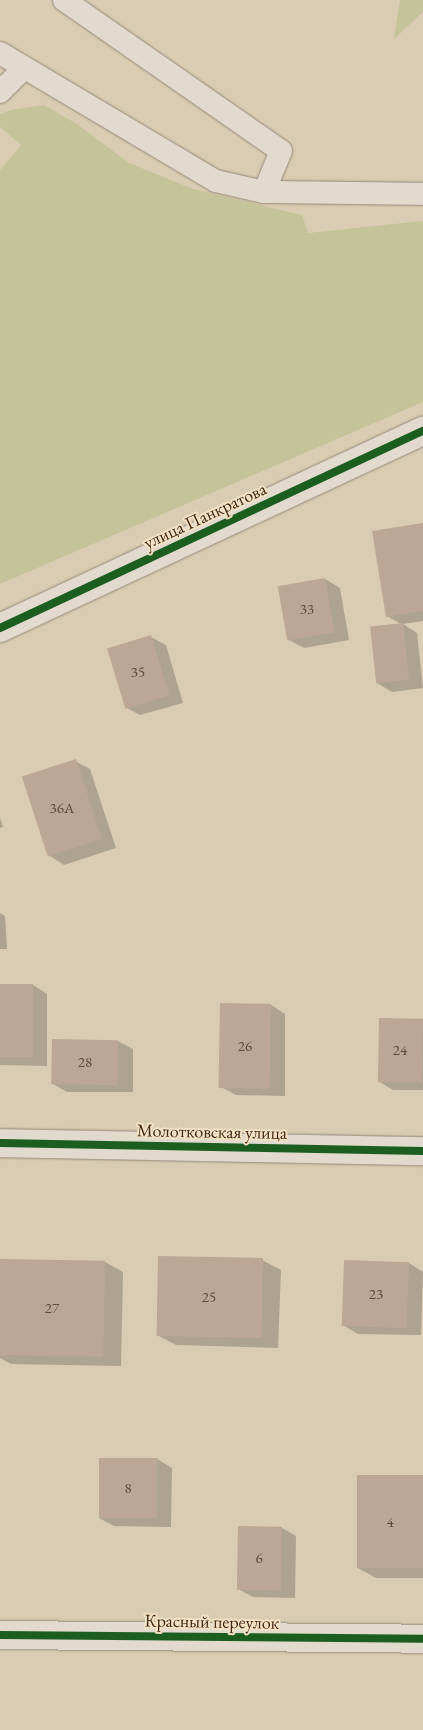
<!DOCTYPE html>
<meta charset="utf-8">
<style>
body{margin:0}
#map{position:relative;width:423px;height:1730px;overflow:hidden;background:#daccb2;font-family:"EB Garamond",serif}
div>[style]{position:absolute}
.green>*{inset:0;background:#c5c39a}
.shadow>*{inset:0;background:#0003}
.building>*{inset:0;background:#bca795;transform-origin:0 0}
.roads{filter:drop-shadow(0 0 1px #958979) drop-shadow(0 0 1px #958979)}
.service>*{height:22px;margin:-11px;padding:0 11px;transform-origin:11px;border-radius:11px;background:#e1dacd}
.minor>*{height:28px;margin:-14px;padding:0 14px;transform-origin:14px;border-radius:14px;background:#e1dacd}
.cycleway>*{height:8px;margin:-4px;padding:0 4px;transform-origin:4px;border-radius:4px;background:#1b5e20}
span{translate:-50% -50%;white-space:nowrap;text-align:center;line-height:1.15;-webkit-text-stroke:4px #f2e1c2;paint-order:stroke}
.number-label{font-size:15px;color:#604736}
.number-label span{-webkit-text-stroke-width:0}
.street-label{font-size:18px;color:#412717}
</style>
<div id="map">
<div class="green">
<div style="clip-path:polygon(400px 0,423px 0,423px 12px,394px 39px)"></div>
<div style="clip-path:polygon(44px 105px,77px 124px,129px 163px,193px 189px,302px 215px,308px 233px,423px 221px,423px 402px,0 584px,0 170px,21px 145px,0 127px,0 114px,11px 110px)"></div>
</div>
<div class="shadow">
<div style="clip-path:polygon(423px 524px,423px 621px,403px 624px,417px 633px,423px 688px,392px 692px,377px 683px,401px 624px,387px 616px)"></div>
<div style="clip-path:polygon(325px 579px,340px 588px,349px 640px,304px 648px,289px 640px)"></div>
<div style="clip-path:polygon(151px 637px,166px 645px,183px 703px,140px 715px,125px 707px)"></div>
<div style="clip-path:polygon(75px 761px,90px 769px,116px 848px,64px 865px,50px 856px)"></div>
<div style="clip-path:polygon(0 818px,3px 827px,0 828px)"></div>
<div style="clip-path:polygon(0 913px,5px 916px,7px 949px,0 949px)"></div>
<div style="clip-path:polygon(0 985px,33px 985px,47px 994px,47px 1066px,0 1065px)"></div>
<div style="clip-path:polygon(271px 1005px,285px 1014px,285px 1096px,236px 1095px,221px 1087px)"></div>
<div style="clip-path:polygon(423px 1020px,423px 1090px,393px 1090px,378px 1081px)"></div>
<div style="clip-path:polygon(53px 1041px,118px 1041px,133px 1049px,133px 1092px,67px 1092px,53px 1084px)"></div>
<div style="clip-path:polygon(0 1260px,105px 1262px,123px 1272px,121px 1366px,11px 1364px,0 1358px)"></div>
<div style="clip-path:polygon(262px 1260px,281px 1270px,278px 1348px,176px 1345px,157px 1335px)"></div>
<div style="clip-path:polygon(409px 1263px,423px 1272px,421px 1335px,358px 1334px,343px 1325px)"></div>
<div style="clip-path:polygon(157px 1459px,172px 1468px,171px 1527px,114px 1526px,99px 1518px)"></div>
<div style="clip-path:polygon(423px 1476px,423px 1578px,376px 1578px,358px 1568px)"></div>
<div style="clip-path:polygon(282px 1528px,296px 1536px,295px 1598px,253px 1597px,238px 1589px)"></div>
</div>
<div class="building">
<div style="clip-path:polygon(423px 523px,423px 611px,386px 617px,372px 531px)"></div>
<div style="left:325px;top:578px;width:55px;height:48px;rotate:80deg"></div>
<div style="left:403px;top:623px;width:57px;height:33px;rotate:84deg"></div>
<div style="left:151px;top:635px;width:63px;height:46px;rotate:73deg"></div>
<div style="left:76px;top:759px;width:84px;height:57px;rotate:72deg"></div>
<div style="left:0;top:984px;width:33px;height:73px"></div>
<div style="left:220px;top:1003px;width:51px;height:85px;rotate:1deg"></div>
<div style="left:379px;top:1018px;width:44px;height:64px;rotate:1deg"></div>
<div style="left:52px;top:1039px;width:66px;height:45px;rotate:1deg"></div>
<div style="left:158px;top:1256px;width:105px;height:80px;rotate:1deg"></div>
<div style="left:0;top:1259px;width:105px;height:96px;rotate:1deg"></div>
<div style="left:344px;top:1260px;width:65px;height:66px;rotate:2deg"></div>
<div style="left:99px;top:1458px;width:58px;height:60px"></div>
<div style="left:357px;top:1475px;width:66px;height:93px"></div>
<div style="left:238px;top:1526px;width:44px;height:64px;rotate:1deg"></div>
</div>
<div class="roads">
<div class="service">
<div style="left:64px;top:0;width:264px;rotate:34.8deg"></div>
<div style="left:281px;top:151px;width:44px;rotate:112.5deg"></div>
<div style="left:0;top:53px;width:251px;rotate:30.7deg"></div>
<div style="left:216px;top:181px;width:49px;rotate:12.9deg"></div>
<div style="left:264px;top:192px;width:159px;rotate:0.7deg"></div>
<div style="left:0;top:92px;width:34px;rotate:-45deg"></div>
</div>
<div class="minor">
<div style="left:0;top:628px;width:467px;rotate:-25deg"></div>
<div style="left:0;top:1143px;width:423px;rotate:1.1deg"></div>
<div style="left:0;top:1635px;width:423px;rotate:0.5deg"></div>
</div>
</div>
<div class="cycleway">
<div style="left:0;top:628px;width:467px;rotate:-25deg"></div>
<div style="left:0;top:1143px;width:423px;rotate:1.1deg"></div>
<div style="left:0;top:1635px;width:423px;rotate:0.5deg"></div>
</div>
<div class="number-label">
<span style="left:307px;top:609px">33</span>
<span style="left:138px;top:672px">35</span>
<span style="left:62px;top:808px">36А</span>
<span style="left:245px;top:1046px">26</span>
<span style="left:400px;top:1050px">24</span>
<span style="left:85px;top:1062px">28</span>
<span style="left:376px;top:1294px">23</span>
<span style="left:209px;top:1297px">25</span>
<span style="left:52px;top:1308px">27</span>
<span style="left:128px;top:1488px">8</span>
<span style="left:390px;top:1522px">4</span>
<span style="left:259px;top:1558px">6</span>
</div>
<div class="street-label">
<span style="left:205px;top:516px;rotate:-25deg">улица Панкратова</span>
<span style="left:212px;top:1132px;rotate:1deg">Молотковская улица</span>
<span style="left:212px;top:1622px;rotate:1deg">Красный переулок</span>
</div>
</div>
